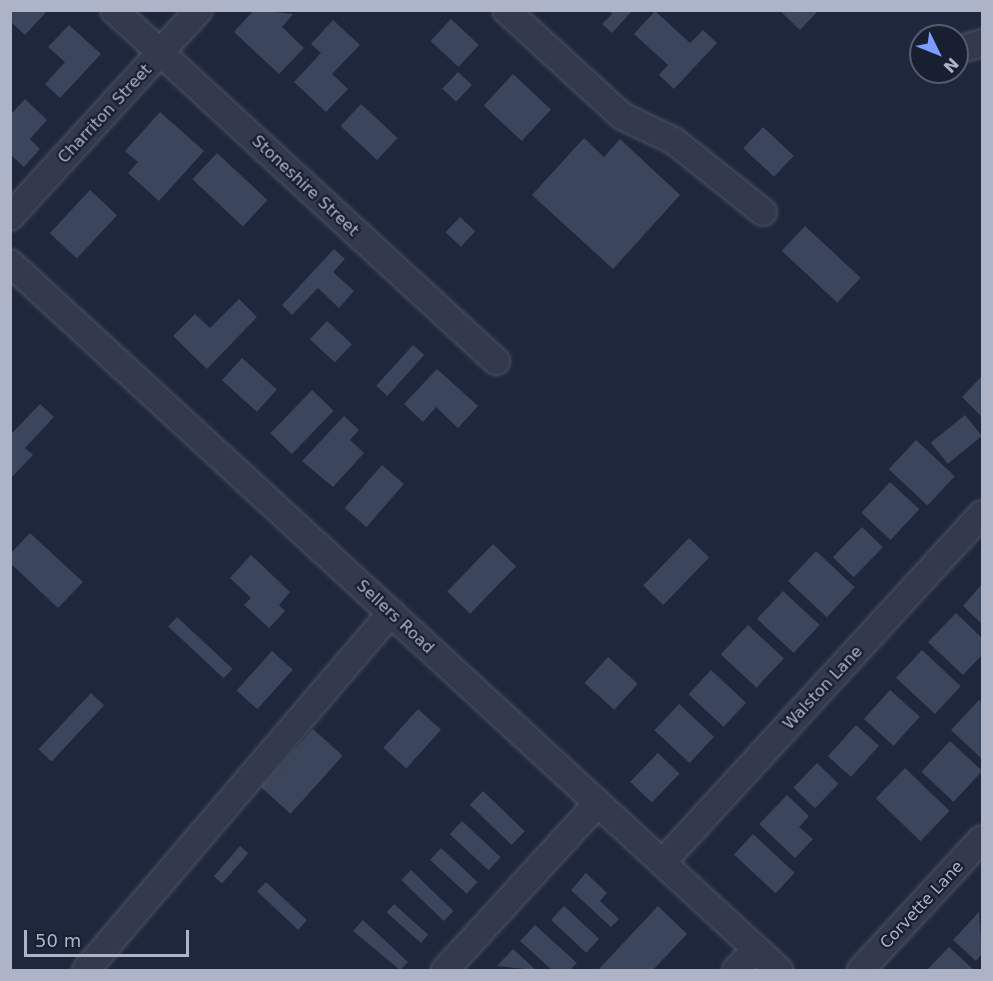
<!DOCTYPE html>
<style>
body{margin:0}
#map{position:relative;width:993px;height:981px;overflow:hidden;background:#1f273c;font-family:"DejaVu Sans",sans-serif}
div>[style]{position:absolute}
.building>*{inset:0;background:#3b455b;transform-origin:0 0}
.roads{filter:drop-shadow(0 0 2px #4e5466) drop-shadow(0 0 2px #4e5466)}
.minor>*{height:26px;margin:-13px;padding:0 13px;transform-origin:13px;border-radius:13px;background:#333a4c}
span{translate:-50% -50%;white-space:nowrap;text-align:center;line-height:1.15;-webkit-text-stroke:4.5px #181f30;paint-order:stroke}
.street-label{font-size:16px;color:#aeb4c8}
.frame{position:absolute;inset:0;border:12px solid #aeb4c8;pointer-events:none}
.north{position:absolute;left:909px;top:24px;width:60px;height:60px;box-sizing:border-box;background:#181f30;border:2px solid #545b6d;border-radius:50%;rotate:133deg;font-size:16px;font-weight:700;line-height:24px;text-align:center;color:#aeb4c8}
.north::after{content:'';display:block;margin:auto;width:21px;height:27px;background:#7c9dff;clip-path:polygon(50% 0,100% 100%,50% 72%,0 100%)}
.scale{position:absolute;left:24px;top:930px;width:165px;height:27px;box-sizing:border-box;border:3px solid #aeb4c8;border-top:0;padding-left:8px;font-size:18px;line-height:21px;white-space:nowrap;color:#aeb4c8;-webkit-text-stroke:4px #181f30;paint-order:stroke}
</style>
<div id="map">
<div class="building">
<div style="clip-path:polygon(10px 10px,48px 10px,25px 35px,10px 21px)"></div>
<div style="clip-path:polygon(254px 10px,293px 14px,282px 27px,304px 48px,279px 74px,234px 32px)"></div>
<div style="clip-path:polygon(608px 10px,633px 10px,612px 33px,602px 24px,612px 14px)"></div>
<div style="clip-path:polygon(779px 10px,819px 10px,800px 30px)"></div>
<div style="clip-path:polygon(655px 11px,690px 43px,703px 30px,717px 43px,674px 89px,659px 75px,668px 65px,634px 34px)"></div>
<div style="left:451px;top:19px;width:38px;height:30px;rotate:43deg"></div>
<div style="clip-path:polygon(333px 20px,360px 45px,332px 74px,348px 89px,326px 112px,294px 82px,321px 53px,311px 44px)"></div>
<div style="clip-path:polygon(69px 25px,101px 54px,60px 98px,45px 84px,65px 62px,48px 47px)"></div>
<div style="left:458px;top:72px;width:19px;height:23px;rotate:43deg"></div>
<div style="left:513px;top:74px;width:52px;height:43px;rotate:43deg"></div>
<div style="clip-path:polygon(25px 99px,47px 120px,30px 139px,40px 149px,24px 167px,10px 154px,10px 115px)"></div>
<div style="left:361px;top:104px;width:50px;height:30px;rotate:43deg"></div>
<div style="clip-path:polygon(160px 112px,204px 151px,159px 201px,128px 173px,138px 162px,125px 151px)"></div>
<div style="left:763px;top:127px;width:42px;height:29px;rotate:43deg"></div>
<div style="clip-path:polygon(584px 138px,604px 157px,620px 139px,680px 195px,613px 269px,532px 195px)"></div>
<div style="left:217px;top:153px;width:69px;height:36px;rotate:43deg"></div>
<div style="left:90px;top:190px;width:37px;height:59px;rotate:43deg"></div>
<div style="left:460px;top:217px;width:21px;height:21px;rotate:43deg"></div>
<div style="left:805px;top:226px;width:76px;height:34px;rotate:43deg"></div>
<div style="clip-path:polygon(334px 249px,345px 259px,333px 272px,354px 291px,339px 308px,318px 288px,292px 315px,282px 305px)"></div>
<div style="clip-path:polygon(239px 299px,257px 317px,207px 369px,173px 336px,195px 314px,210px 328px)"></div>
<div style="left:327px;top:321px;width:34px;height:25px;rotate:43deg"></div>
<div style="left:413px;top:345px;width:15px;height:55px;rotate:42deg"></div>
<div style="left:242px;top:358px;width:47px;height:30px;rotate:42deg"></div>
<div style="clip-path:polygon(437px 369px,478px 406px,458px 428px,436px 407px,423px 422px,404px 404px)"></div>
<div style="clip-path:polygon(982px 376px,982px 417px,962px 397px)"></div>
<div style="left:312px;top:390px;width:30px;height:60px;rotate:44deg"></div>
<div style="clip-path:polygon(40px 404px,54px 417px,25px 448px,33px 455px,10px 479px,10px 435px)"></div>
<div style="left:965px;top:415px;width:27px;height:44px;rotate:51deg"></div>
<div style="clip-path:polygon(344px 416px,359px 430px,350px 440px,364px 453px,333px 487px,302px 461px)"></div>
<div style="left:916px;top:440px;width:53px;height:40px;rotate:43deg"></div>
<div style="left:382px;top:465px;width:29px;height:57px;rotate:41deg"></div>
<div style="left:890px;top:482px;width:40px;height:42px;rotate:43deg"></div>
<div style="left:862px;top:527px;width:29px;height:42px;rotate:44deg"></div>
<div style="clip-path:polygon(30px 533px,83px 582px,58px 608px,10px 563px,10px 554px)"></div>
<div style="left:689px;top:538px;width:28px;height:66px;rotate:44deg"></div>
<div style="left:493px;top:544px;width:32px;height:66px;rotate:44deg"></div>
<div style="left:816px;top:551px;width:53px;height:41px;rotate:43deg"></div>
<div style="clip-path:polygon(251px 555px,290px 592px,279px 605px,285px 611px,269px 628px,244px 605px,251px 598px,230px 578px)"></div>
<div style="clip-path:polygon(982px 584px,982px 624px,963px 606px)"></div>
<div style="left:783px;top:591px;width:50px;height:38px;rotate:43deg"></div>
<div style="clip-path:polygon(956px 613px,982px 638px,982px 655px,963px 675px,928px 642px)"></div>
<div style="left:177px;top:617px;width:76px;height:13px;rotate:43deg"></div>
<div style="left:748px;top:625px;width:49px;height:40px;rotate:43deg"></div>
<div style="left:922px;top:650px;width:53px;height:38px;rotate:43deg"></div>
<div style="left:272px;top:651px;width:28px;height:53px;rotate:42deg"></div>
<div style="left:608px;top:657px;width:40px;height:35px;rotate:42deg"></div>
<div style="left:711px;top:670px;width:48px;height:33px;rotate:43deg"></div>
<div style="left:890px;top:690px;width:40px;height:39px;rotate:42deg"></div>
<div style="left:91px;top:693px;width:18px;height:77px;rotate:43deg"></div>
<div style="clip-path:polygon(979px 700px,982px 703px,982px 759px,951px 730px)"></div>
<div style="left:679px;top:704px;width:48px;height:36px;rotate:43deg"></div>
<div style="left:418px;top:709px;width:31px;height:52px;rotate:42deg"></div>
<div style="left:856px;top:725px;width:31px;height:42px;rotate:42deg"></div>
<div style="left:313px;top:729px;width:40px;height:78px;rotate:42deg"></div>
<div style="left:950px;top:741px;width:44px;height:42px;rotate:43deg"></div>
<div style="left:658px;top:753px;width:30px;height:40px;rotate:44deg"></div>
<div style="left:817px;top:763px;width:30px;height:34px;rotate:44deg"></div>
<div style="left:905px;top:768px;width:62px;height:42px;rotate:44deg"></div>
<div style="left:483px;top:791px;width:58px;height:19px;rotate:44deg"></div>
<div style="clip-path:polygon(787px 795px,809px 816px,799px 827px,813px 839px,795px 858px,759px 824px)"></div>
<div style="left:462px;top:821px;width:53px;height:18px;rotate:43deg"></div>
<div style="left:753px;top:834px;width:57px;height:28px;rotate:43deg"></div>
<div style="left:240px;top:846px;width:11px;height:40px;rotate:41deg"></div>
<div style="left:441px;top:848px;width:50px;height:16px;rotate:43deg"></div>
<div style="left:411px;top:870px;width:59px;height:14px;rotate:44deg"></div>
<div style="clip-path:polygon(586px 873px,607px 893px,600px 901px,619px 919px,611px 927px,571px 890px)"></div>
<div style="left:266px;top:882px;width:56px;height:13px;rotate:43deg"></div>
<div style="left:394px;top:904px;width:46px;height:11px;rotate:42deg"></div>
<div style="left:564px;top:906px;width:48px;height:19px;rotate:43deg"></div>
<div style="clip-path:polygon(658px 906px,687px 934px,653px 970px,598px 970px)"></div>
<div style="clip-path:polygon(979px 912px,982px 954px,976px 961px,953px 940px)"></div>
<div style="clip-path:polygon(363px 920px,408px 962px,400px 970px,353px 931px)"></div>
<div style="clip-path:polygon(535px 925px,577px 963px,570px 970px,552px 970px,520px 941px)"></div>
<div style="clip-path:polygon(949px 947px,974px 970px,927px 970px)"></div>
<div style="clip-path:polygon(513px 949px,536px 970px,497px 966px)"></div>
</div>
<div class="roads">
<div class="minor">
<div style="left:114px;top:10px;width:519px;rotate:42.58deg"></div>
<div style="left:506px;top:10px;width:157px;rotate:42.4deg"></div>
<div style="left:622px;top:116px;width:58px;rotate:25.7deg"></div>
<div style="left:674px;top:141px;width:114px;rotate:38.6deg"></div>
<div style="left:958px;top:50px;width:25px;rotate:-16deg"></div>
<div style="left:10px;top:217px;width:280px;rotate:-47.6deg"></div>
<div style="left:10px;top:263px;width:1045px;rotate:42.59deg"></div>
<div style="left:663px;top:862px;width:472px;rotate:-47.5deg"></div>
<div style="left:86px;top:970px;width:470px;rotate:-49.5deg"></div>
<div style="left:445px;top:970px;width:226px;rotate:-47.5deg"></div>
<div style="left:736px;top:970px;width:29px;rotate:-46deg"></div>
<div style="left:861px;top:970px;width:178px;rotate:-47.3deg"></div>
</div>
</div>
<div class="street-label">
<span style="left:105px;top:114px;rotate:-47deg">Charriton Street</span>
<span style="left:305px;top:186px;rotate:43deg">Stoneshire Street</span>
<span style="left:395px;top:617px;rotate:43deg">Sellers Road</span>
<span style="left:823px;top:688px;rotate:-47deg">Walston Lane</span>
<span style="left:922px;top:905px;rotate:-47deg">Corvette Lane</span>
</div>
<div class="frame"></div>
<div class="north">N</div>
<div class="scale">50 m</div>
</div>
